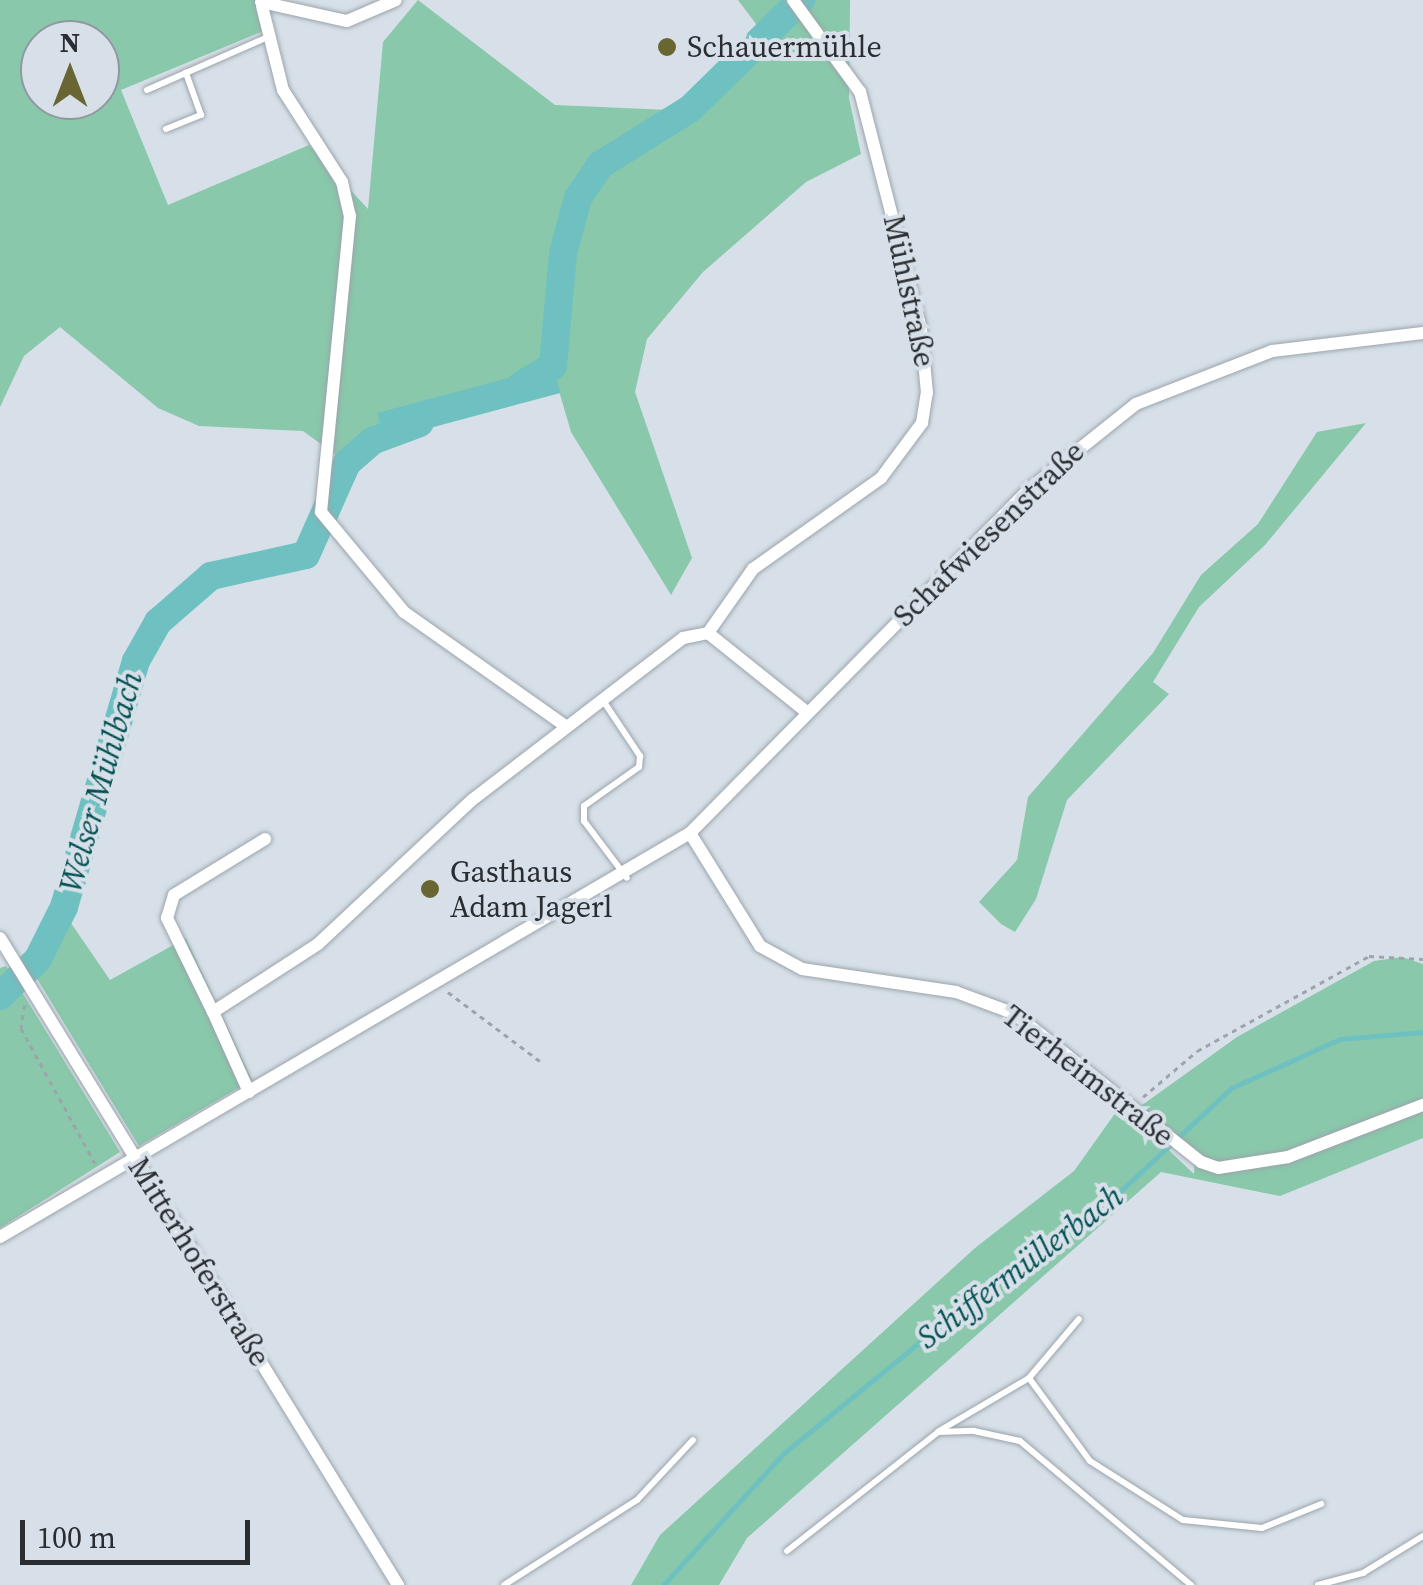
<!DOCTYPE html>
<meta charset="utf-8">
<style>
body{margin:0}
#map{position:relative;width:1423px;height:1585px;overflow:hidden;background:#d7e0e8;font-family:"Source Serif 4",serif}
div>[style]{position:absolute}
.green>*{inset:0;background:#89c8aa}
.water>*{inset:0;background:#6fc1c1;transform-origin:0 0}
.stream>*{height:5px;margin:-2.5px;padding:0 2.5px;transform-origin:2.5px;border-radius:2.5px;background:#6fc1c1}
.river>*{height:28px;margin:-14px;padding:0 14px;transform-origin:14px;border-radius:14px;background:#6fc1c1}
.path>*{height:2.5px;margin-top:-1.25px;transform-origin:0;background:repeating-linear-gradient(90deg,#9da4aa 0 5px,transparent 0 10px)}
.roads{filter:drop-shadow(0 0 2px #9ca4ac) drop-shadow(0 0 2px #9ca4ac)}
.service>*{height:6px;margin:-3px;padding:0 3px;transform-origin:3px;border-radius:3px;background:#fff}
.minor>*{height:12px;margin:-6px;padding:0 6px;transform-origin:6px;border-radius:6px;background:#fff}
.dots>*{width:28px;height:28px;translate:-50% -50%;box-sizing:border-box;border:5px solid #d7e0e8;border-radius:50%}
span{translate:-50% -50%;white-space:nowrap;text-align:center;line-height:1.15;-webkit-text-stroke:8px #d7e0e8;paint-order:stroke}
.poi-label{font-size:30px;color:#2a2d31}
.left{translate:0 -50%;text-align:left}
.street-label{font-size:30px;color:#2a2d31}
.water-label{font-size:32px;color:#035152;font-style:italic}
.north{position:absolute;left:20px;top:20px;width:100px;height:100px;box-sizing:border-box;background:#d7e0e8;border:2px solid #92989f;border-radius:50%;rotate:0deg;font-size:28px;font-weight:700;line-height:40px;text-align:center;color:#2a2d31}
.north::after{content:'';display:block;margin:auto;width:35px;height:45px;background:#6a6633;clip-path:polygon(50% 0,100% 100%,50% 72%,0 100%)}
.scale{position:absolute;left:20px;top:1520px;width:230px;height:45px;box-sizing:border-box;border:5px solid #2a2d31;border-top:0;padding-left:12px;font-size:30px;line-height:35px;white-space:nowrap;color:#2a2d31;-webkit-text-stroke:8px #d7e0e8;paint-order:stroke}
</style>
<div id="map">
<div class="green">
<div style="clip-path:polygon(evenodd,0 0,277px 0,261px 32px,121px 90px,168px 205px,309px 145px,368px 209px,383px 42px,418px 0,555px 105px,692px 111px,762px 32px,738px 0,850px 0,849px 98px,861px 154px,806px 182px,703px 272px,647px 339px,635px 392px,692px 558px,671px 595px,571px 432px,552px 367px,382px 425px,347px 463px,303px 431px,199px 426px,158px 408px,60px 327px,24px 356px,0 407px,0 0,40px 40px,100px 40px,100px 100px,40px 100px,40px 40px)"></div>
<div style="clip-path:polygon(1366px 423px,1265px 545px,1199px 607px,1153px 682px,1169px 694px,1067px 800px,1036px 899px,1015px 932px,1001px 924px,979px 902px,1017px 860px,1028px 797px,1153px 653px,1201px 575px,1258px 524px,1317px 432px)"></div>
<div style="clip-path:polygon(60px 907px,110px 980px,186px 938px,252px 1080px,139px 1146px,36px 977px)"></div>
<div style="clip-path:polygon(1402px 957px,1423px 964px,1423px 1138px,1280px 1196px,1161px 1172px,747px 1538px,719px 1585px,631px 1585px,660px 1535px,975px 1248px,1074px 1171px,1121px 1105px,1194px 1174px,1195px 1157px,1138px 1108px,1237px 1037px,1374px 961px)"></div>
<div style="clip-path:polygon(6px 966px,120px 1152px,0 1228px,0 968px)"></div>
</div>
<div class="water">
<div style="left:553px;top:366px;width:28px;height:182px;rotate:75deg"></div>
</div>
<div class="stream">
<div style="left:663px;top:1585px;width:179px;rotate:-47.5deg"></div>
<div style="left:784px;top:1453px;width:235px;rotate:-39.3deg"></div>
<div style="left:966px;top:1304px;width:165px;rotate:-35.1deg"></div>
<div style="left:1101px;top:1209px;width:178px;rotate:-42.9deg"></div>
<div style="left:1231px;top:1088px;width:120px;rotate:-24.2deg"></div>
<div style="left:1340px;top:1039px;width:83px;rotate:-4.8deg"></div>
</div>
<div class="river">
<div style="left:521px;top:385px;width:37px;rotate:-31deg"></div>
<div style="left:553px;top:366px;width:113px;rotate:-84.9deg"></div>
<div style="left:563px;top:253px;width:57px;rotate:-74.7deg"></div>
<div style="left:578px;top:198px;width:40px;rotate:-56deg"></div>
<div style="left:600px;top:165px;width:106px;rotate:-31.9deg"></div>
<div style="left:690px;top:109px;width:156px;rotate:-44.5deg"></div>
<div style="left:0;top:996px;width:53px;rotate:-44.2deg"></div>
<div style="left:38px;top:959px;width:58px;rotate:-63.4deg"></div>
<div style="left:64px;top:907px;width:256px;rotate:-73.7deg"></div>
<div style="left:136px;top:661px;width:45px;rotate:-60.6deg"></div>
<div style="left:158px;top:622px;width:70px;rotate:-41deg"></div>
<div style="left:211px;top:576px;width:97px;rotate:-12.5deg"></div>
<div style="left:306px;top:555px;width:101px;rotate:-66deg"></div>
<div style="left:347px;top:463px;width:33px;rotate:-41deg"></div>
<div style="left:372px;top:441px;width:51px;rotate:-20.6deg"></div>
</div>
<div class="path">
<div style="left:448px;top:992px;width:115px;rotate:36.9deg"></div>
<div style="left:25px;top:1005px;width:23px;rotate:100deg"></div>
<div style="left:21px;top:1028px;width:154px;rotate:61.3deg"></div>
<div style="left:1143px;top:1097px;width:71px;rotate:-40.4deg"></div>
<div style="left:1197px;top:1051px;width:196px;rotate:-28.9deg"></div>
<div style="left:1369px;top:956px;width:54px;rotate:3.2deg"></div>
</div>
<div class="roads">
<div class="service">
<div style="left:147px;top:90px;width:132px;rotate:-23.7deg"></div>
<div style="left:166px;top:129px;width:38px;rotate:-22deg"></div>
<div style="left:201px;top:115px;width:45px;rotate:-109.7deg"></div>
<div style="left:602px;top:699px;width:69px;rotate:56.3deg"></div>
<div style="left:640px;top:756px;width:11px;rotate:95deg"></div>
<div style="left:639px;top:767px;width:67px;rotate:144.7deg"></div>
<div style="left:584px;top:806px;width:15px;rotate:90deg"></div>
<div style="left:584px;top:821px;width:71px;rotate:53deg"></div>
<div style="left:1029px;top:1378px;width:103px;rotate:53.7deg"></div>
<div style="left:1090px;top:1461px;width:110px;rotate:32.4deg"></div>
<div style="left:1183px;top:1520px;width:79px;rotate:5.8deg"></div>
<div style="left:1262px;top:1528px;width:64px;rotate:-22.1deg"></div>
<div style="left:939px;top:1431px;width:104px;rotate:-30.5deg"></div>
<div style="left:1029px;top:1378px;width:77px;rotate:-49.7deg"></div>
<div style="left:787px;top:1551px;width:192px;rotate:-38.2deg"></div>
<div style="left:938px;top:1432px;width:36px;rotate:-2deg"></div>
<div style="left:974px;top:1431px;width:47px;rotate:12.3deg"></div>
<div style="left:1020px;top:1441px;width:224px;rotate:40.1deg"></div>
<div style="left:504px;top:1585px;width:158px;rotate:-32.6deg"></div>
<div style="left:637px;top:1500px;width:82px;rotate:-47deg"></div>
<div style="left:1318px;top:1585px;width:47px;rotate:-14.9deg"></div>
<div style="left:1363px;top:1573px;width:70px;rotate:-31.7deg"></div>
</div>
<div class="minor">
<div style="left:261px;top:2px;width:88px;rotate:12.5deg"></div>
<div style="left:347px;top:21px;width:53px;rotate:-23.2deg"></div>
<div style="left:262px;top:6px;width:87px;rotate:76deg"></div>
<div style="left:283px;top:90px;width:109px;rotate:57.3deg"></div>
<div style="left:342px;top:182px;width:35px;rotate:77deg"></div>
<div style="left:350px;top:216px;width:297px;rotate:95.6deg"></div>
<div style="left:321px;top:512px;width:130px;rotate:50.3deg"></div>
<div style="left:404px;top:612px;width:194px;rotate:35.2deg"></div>
<div style="left:708px;top:633px;width:78px;rotate:-54.9deg"></div>
<div style="left:753px;top:569px;width:157px;rotate:-35.4deg"></div>
<div style="left:881px;top:478px;width:69px;rotate:-53.3deg"></div>
<div style="left:922px;top:423px;width:30px;rotate:-81deg"></div>
<div style="left:927px;top:393px;width:64px;rotate:-95.4deg"></div>
<div style="left:921px;top:329px;width:245px;rotate:-104.4deg"></div>
<div style="left:860px;top:92px;width:114px;rotate:-126.1deg"></div>
<div style="left:690px;top:833px;width:133px;rotate:58.2deg"></div>
<div style="left:760px;top:946px;width:48px;rotate:28.7deg"></div>
<div style="left:802px;top:969px;width:156px;rotate:8.5deg"></div>
<div style="left:956px;top:992px;width:63px;rotate:20.4deg"></div>
<div style="left:1015px;top:1014px;width:238px;rotate:38.5deg"></div>
<div style="left:1201px;top:1162px;width:18px;rotate:19deg"></div>
<div style="left:1218px;top:1168px;width:71px;rotate:-8.9deg"></div>
<div style="left:1288px;top:1157px;width:145px;rotate:-21.1deg"></div>
<div style="left:0;top:938px;width:760px;rotate:58.4deg"></div>
<div style="left:213px;top:1012px;width:105px;rotate:-116.1deg"></div>
<div style="left:167px;top:918px;width:24px;rotate:-73deg"></div>
<div style="left:174px;top:895px;width:107px;rotate:-31.6deg"></div>
<div style="left:249px;top:1092px;width:88px;rotate:-114.2deg"></div>
<div style="left:213px;top:1012px;width:125px;rotate:-32.9deg"></div>
<div style="left:318px;top:944px;width:211px;rotate:-43.1deg"></div>
<div style="left:472px;top:800px;width:266px;rotate:-37.5deg"></div>
<div style="left:683px;top:638px;width:25px;rotate:-11deg"></div>
<div style="left:708px;top:633px;width:128px;rotate:38.7deg"></div>
<div style="left:0;top:1237px;width:800px;rotate:-30.35deg"></div>
<div style="left:690px;top:833px;width:480px;rotate:-45.4deg"></div>
<div style="left:1027px;top:491px;width:139px;rotate:-38.6deg"></div>
<div style="left:1136px;top:404px;width:146px;rotate:-21.3deg"></div>
<div style="left:1272px;top:351px;width:152px;rotate:-6.8deg"></div>
</div>
</div>
<div class="dots">
<div style="left:667px;top:47px;background:#6a6633"></div>
<div style="left:430px;top:889px;background:#6a6633"></div>
</div>
<div class="poi-label">
<span class="left" style="left:687px;top:47px">Schauermühle</span>
<span class="left" style="left:450px;top:889px">Gasthaus<br>Adam Jagerl</span>
</div>
<div class="street-label">
<span style="left:909px;top:291px;rotate:78deg">Mühlstraße</span>
<span style="left:989px;top:534px;rotate:-44deg">Schafwiesenstraße</span>
<span style="left:1088px;top:1076px;rotate:38deg">Tierheimstraße</span>
<span style="left:199px;top:1262px;rotate:58deg">Mitterhoferstraße</span>
</div>
<div class="water-label">
<span style="left:101px;top:782px;rotate:-74deg">Welser Mühlbach</span>
<span style="left:1020px;top:1267px;rotate:-37deg">Schiffermüllerbach</span>
</div>
<div class="north">N</div>
<div class="scale">100 m</div>
</div>
